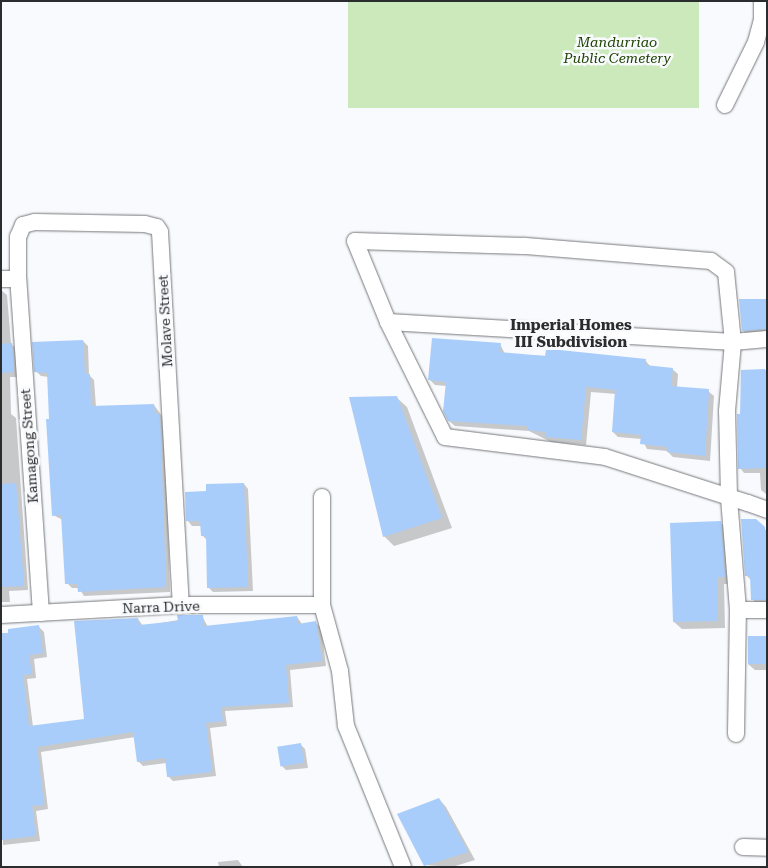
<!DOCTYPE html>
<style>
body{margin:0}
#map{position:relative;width:768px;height:868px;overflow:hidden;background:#f8fafd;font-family:"Roboto Serif",serif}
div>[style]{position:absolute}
.green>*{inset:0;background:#cbe9bb;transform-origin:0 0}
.shadow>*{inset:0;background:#0003}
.building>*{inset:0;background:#a9cdfb;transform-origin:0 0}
.roads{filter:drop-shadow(0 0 1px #76787b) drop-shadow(0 0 1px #76787b)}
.street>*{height:16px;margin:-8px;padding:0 8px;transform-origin:8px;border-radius:8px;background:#fff}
span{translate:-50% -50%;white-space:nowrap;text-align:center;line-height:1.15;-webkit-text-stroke:5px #f8fafd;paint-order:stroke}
.park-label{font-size:14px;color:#1e4200;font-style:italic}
.street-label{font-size:14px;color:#2b2c2d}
.neighbourhood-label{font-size:15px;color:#2b2c2d;font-weight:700}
.frame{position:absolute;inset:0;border:2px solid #2b2c2d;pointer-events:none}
</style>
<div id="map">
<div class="green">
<div style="left:348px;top:1px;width:351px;height:107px"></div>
</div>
<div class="shadow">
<div style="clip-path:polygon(1px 290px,7px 295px,11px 344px,17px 349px,19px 377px,10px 377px,11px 414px,16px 418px,28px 590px,9px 591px,10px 602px,1px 602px)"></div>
<div style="clip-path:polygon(767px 300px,767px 337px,751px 338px,743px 331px)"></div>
<div style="clip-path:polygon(83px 341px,88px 346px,89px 375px,94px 380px,96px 407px,154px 405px,165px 420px,170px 592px,84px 596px,79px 588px,72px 588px,67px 583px,63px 520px,53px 515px,49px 377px,41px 376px,36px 371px)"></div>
<div style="clip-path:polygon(500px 344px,505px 354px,645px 360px,650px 366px,672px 369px,678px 374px,677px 388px,708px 391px,714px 396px,710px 461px,673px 457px,667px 451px,647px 449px,642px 439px,618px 437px,613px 432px,616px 394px,591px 392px,586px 445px,551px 442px,529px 431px,455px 426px,449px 421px,447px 386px,435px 385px,430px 380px)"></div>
<div style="clip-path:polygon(767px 370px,767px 494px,766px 494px,761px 490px,760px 473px,744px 473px,740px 468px,742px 371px)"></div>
<div style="clip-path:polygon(396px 397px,407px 407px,452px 528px,394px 546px,384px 536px)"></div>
<div style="clip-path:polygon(244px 484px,248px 489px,253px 591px,213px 592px,209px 588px,207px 540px,202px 535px,202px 526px,192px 526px,188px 521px,207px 492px)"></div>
<div style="clip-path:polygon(755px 520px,767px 531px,767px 607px,758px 605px,752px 599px,752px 581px,747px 576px)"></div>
<div style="clip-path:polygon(720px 522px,728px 530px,732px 584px,724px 584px,725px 628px,682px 629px,674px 622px)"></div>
<div style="clip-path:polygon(202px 616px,208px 627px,297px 617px,302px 624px,316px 623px,321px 628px,326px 666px,290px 670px,293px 707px,225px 711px,227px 726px,210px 728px,216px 776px,173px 781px,168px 776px,166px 763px,143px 766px,138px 761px,135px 737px,41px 752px,48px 809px,36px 811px,40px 841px,3px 845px,1px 634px,39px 627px,44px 632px,47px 657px,34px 659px,36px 678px,27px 679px,33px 727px,85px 720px,138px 619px,143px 626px)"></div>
<div style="clip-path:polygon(767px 637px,767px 670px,755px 670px,748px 664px)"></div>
<div style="clip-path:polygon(301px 745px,305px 749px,308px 768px,286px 770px,281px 765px)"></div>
<div style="clip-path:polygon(439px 799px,446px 807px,475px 860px,452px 867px,425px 865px)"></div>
<div style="clip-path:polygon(238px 860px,243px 867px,219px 867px,218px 862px)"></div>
</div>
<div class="building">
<div style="clip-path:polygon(739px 299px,767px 299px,767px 329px,742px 331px)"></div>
<div style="clip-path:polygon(432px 338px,501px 343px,500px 352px,545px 356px,546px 350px,560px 350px,646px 359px,645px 365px,673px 368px,671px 386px,709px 389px,705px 456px,667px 452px,667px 447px,640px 444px,641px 435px,612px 432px,615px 390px,586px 387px,581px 440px,545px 437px,545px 432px,527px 430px,527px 426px,448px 421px,443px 411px,446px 382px,428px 380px)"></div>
<div style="clip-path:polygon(83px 340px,85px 374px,90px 374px,91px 406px,154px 404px,155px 414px,160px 414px,166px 587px,78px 592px,77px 584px,65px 584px,61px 515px,52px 516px,46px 419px,49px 419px,47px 373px,34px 372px,32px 342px)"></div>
<div style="clip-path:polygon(12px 343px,14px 372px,1px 373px,1px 344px)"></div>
<div style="clip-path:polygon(765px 369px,767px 468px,738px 469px,737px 414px,740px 414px,741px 370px)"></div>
<div style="clip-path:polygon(397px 396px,442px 518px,383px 537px,349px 397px)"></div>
<div style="clip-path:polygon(16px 483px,24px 586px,1px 587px,1px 484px)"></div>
<div style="clip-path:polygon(244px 483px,248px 587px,207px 588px,206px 536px,201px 536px,200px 521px,186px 521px,185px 492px,206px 491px,206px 484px)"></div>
<div style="clip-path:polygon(741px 519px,756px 519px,765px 527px,767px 600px,751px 600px,750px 576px,745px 576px)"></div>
<div style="clip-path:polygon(721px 521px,725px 577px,717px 577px,718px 621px,673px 622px,670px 523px)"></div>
<div style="clip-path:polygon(177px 615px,203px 615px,204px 626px,297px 616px,298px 624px,316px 621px,322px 661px,286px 665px,289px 703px,221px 707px,223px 721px,206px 723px,212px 772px,167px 777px,165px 758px,137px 762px,133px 732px,37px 747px,44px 805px,32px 806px,36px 836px,1px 840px,1px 633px,8px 633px,8px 629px,39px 625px,43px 653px,29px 655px,32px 674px,23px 675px,29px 726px,84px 719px,74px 621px,138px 618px,139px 625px,178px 621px)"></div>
<div style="left:748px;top:636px;width:19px;height:28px"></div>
<div style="left:301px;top:743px;width:20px;height:24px;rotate:81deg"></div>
<div style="clip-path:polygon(439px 798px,468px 852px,424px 866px,397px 814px)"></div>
</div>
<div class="roads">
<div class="street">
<div style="left:725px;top:105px;width:70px;rotate:-63.8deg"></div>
<div style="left:756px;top:42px;width:23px;rotate:-75deg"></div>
<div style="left:762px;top:20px;width:19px;rotate:-90deg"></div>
<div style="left:1px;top:279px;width:17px"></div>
<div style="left:388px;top:322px;width:346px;rotate:3.3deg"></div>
<div style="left:733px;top:342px;width:34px;rotate:-5deg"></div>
<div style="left:322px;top:497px;width:108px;rotate:90deg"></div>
<div style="left:322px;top:605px;width:68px;rotate:74.7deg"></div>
<div style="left:340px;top:671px;width:55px;rotate:83.8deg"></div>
<div style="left:346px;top:726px;width:152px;rotate:68deg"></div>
<div style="left:738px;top:610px;width:29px"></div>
<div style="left:41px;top:613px;width:335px;rotate:-93.9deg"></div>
<div style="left:18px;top:279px;width:42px;rotate:-90deg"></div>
<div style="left:18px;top:237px;width:13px;rotate:-67deg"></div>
<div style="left:23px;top:225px;width:12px;rotate:-14deg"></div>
<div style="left:35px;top:222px;width:110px;rotate:1deg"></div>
<div style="left:145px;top:224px;width:12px;rotate:14deg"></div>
<div style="left:157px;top:227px;width:6px;rotate:59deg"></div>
<div style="left:160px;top:232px;width:374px;rotate:86.8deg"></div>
<div style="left:1px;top:615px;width:180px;rotate:-3.2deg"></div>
<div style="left:181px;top:605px;width:141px"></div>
<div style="left:736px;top:734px;width:124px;rotate:-89.1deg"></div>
<div style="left:738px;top:610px;width:113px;rotate:-94.6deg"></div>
<div style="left:729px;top:497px;width:86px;rotate:-91.3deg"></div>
<div style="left:727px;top:411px;width:69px;rotate:-85deg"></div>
<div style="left:733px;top:342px;width:70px;rotate:-95.7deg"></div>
<div style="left:726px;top:272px;width:19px;rotate:-144deg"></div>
<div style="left:711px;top:261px;width:189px;rotate:-175.4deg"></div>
<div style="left:523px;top:246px;width:168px;rotate:-178.3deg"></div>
<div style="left:355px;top:241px;width:87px;rotate:67.8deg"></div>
<div style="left:388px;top:322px;width:128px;rotate:63.6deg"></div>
<div style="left:445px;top:437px;width:161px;rotate:7.1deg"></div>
<div style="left:605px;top:457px;width:130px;rotate:17.9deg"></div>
<div style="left:729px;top:497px;width:20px;rotate:18deg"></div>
<div style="left:748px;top:503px;width:20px;rotate:20deg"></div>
<div style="left:743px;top:847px;width:24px;rotate:2deg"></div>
</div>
</div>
<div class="park-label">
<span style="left:617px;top:50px">Mandurriao<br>Public Cemetery</span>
</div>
<div class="street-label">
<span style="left:165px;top:321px;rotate:-93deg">Molave Street</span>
<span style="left:29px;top:446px;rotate:-94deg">Kamagong Street</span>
<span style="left:161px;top:607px;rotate:-2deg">Narra Drive</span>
</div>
<div class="neighbourhood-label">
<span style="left:571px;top:334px">Imperial Homes<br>III Subdivision</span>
</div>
<div class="frame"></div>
</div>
